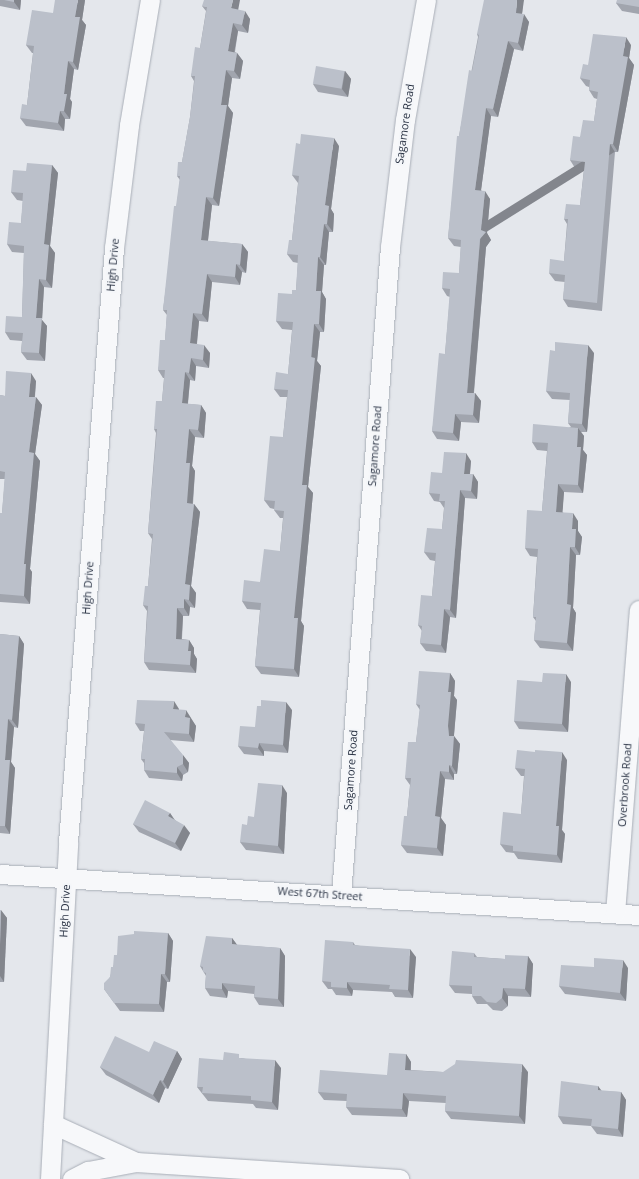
<!DOCTYPE html>
<style>
body{margin:0}
#map{position:relative;width:639px;height:1179px;overflow:hidden;background:#e4e7ec;font-family:"Open Sans",sans-serif}
div>[style]{position:absolute}
.roads{filter:drop-shadow(0 0 1px #a9aeb7) drop-shadow(0 0 1px #a9aeb7)}
.minor>*{height:19px;margin:-9.5px;padding:0 9.5px;transform-origin:9.5px;border-radius:9.5px;background:#f7f8fa}
.wall>*{inset:0;background:#a1a5ae}
.shaded-wall>*{inset:0;background:#83868d;transform-origin:0 0}
.building>*{inset:0;background:#bbc0ca;transform-origin:0 0}
span{translate:-50% -50%;white-space:nowrap;text-align:center;line-height:1.15;-webkit-text-stroke:4px #f4f6f9;paint-order:stroke}
.street-label{font-size:11px;color:#2b3445}
</style>
<div id="map">
<div class="roads">
<div class="minor">
<div style="left:0;top:874px;width:640px;rotate:3.67deg"></div>
<div style="left:341px;top:895px;width:650px;rotate:-85.68deg"></div>
<div style="left:390px;top:247px;width:128px;rotate:-83.3deg"></div>
<div style="left:405px;top:120px;width:122px;rotate:-80.1deg"></div>
<div style="left:615px;top:913px;width:304px;rotate:-85.5deg"></div>
<div style="left:53px;top:1124px;width:91px;rotate:24.6deg"></div>
<div style="left:50px;top:1179px;width:337px;rotate:-86.9deg"></div>
<div style="left:68px;top:842px;width:596px;rotate:-85.57deg"></div>
<div style="left:114px;top:248px;width:124px;rotate:-83deg"></div>
<div style="left:129px;top:125px;width:127px;rotate:-80.5deg"></div>
<div style="left:72px;top:1179px;width:18px;rotate:-27deg"></div>
<div style="left:88px;top:1171px;width:49px;rotate:-10.6deg"></div>
<div style="left:136px;top:1162px;width:264px;rotate:3.7deg"></div>
</div>
</div>
<div class="wall">
<div style="clip-path:polygon(0 0,21px 0,20px 10px,0 6px)"></div>
<div style="clip-path:polygon(85px 0,82px 20px,86px 25px,78px 70px,74px 69px,70px 99px,72px 102px,70px 119px,65px 119px,64px 131px,26px 126px,20px 118px,27px 105px,33px 53px,32px 53px,26px 45px,53px 13px)"></div>
<div style="clip-path:polygon(639px 0,639px 14px,622px 11px,616px 3px)"></div>
<div style="clip-path:polygon(523px 4px,522px 14px,529px 22px,523px 51px,514px 49px,498px 117px,491px 116px,481px 190px,490px 199px,487px 233px,491px 240px,486px 247px,474px 393px,475px 393px,481px 401px,479px 423px,461px 422px,459px 441px,437px 439px,432px 431px,445px 354px,450px 297px,447px 296px,442px 288px,459px 273px,461px 247px,454px 246px,448px 238px,459px 136px,478px 37px,477px 34px)"></div>
<div style="clip-path:polygon(202px 6px,238px 10px,250px 19px,248px 33px,238px 31px,235px 52px,237px 53px,243px 61px,240px 79px,232px 78px,228px 106px,233px 113px,219px 206px,212px 205px,208px 241px,242px 244px,248px 252px,246px 273px,242px 272px,240px 285px,212px 282px,208px 322px,199px 321px,197px 344px,210px 353px,209px 368px,196px 366px,195px 381px,190px 380px,188px 404px,201px 405px,206px 413px,204px 438px,195px 437px,192px 466px,195px 471px,193px 504px,194px 504px,200px 512px,191px 586px,196px 593px,195px 608px,190px 607px,189px 616px,183px 616px,182px 639px,189px 640px,194px 648px,194px 654px,197px 659px,196px 673px,149px 670px,144px 662px,147px 611px,143px 605px,148px 586px,152px 539px,148px 533px,156px 433px,154px 429px,162px 401px,164px 378px,163px 378px,158px 370px,165px 340px,167px 315px,163px 310px,180px 180px,177px 176px,182px 162px,190px 117px,194px 81px,191px 76px,200px 48px,206px 11px)"></div>
<div style="clip-path:polygon(631px 45px,629px 58px,634px 65px,618px 152px,615px 152px,602px 311px,568px 307px,563px 299px,565px 282px,555px 281px,549px 273px,564px 261px,567px 224px,564px 219px,580px 205px,584px 169px,575px 168px,570px 160px,580px 137px,594px 121px,597px 99px,594px 98px,589px 90px,589px 87px,586px 86px,580px 78px,588px 65px)"></div>
<div style="clip-path:polygon(345px 71px,351px 79px,348px 97px,318px 92px,313px 84px)"></div>
<div style="clip-path:polygon(339px 146px,331px 209px,334px 214px,333px 232px,329px 232px,326px 265px,324px 265px,322px 292px,326px 299px,324px 332px,320px 332px,317px 361px,321px 366px,308px 487px,313px 493px,301px 621px,304px 626px,299px 677px,261px 674px,255px 666px,260px 610px,247px 609px,242px 601px,260px 582px,280px 551px,283px 518px,280px 518px,274px 510px,274px 509px,270px 508px,264px 500px,283px 437px,287px 397px,280px 397px,274px 389px,288px 374px,292px 330px,282px 329px,276px 321px,292px 294px,296px 290px,298px 263px,293px 262px,287px 254px,292px 240px,298px 183px,292px 175px)"></div>
<div style="clip-path:polygon(52px 165px,58px 173px,50px 246px,55px 253px,52px 288px,44px 287px,42px 320px,47px 326px,45px 361px,27px 360px,21px 352px,22px 341px,10px 340px,5px 332px,22px 317px,24px 253px,12px 252px,7px 244px,21px 223px,23px 201px,17px 200px,11px 192px,26px 171px)"></div>
<div style="clip-path:polygon(594px 353px,587px 432px,581px 432px,584px 436px,583px 450px,587px 455px,583px 493px,564px 492px,562px 512px,578px 521px,578px 531px,582px 537px,580px 555px,576px 555px,573px 608px,576px 613px,573px 651px,540px 648px,534px 640px,536px 621px,533px 617px,537px 557px,530px 556px,525px 548px,542px 511px,547px 451px,537px 450px,532px 442px,571px 427px,568px 423px,570px 400px,552px 399px,546px 391px)"></div>
<div style="clip-path:polygon(36px 381px,35px 397px,42px 405px,35px 454px,40px 461px,30px 569px,32px 572px,30px 604px,0 602px,0 513px,2px 513px,5px 479px,0 479px,0 395px,5px 396px)"></div>
<div style="clip-path:polygon(471px 461px,470px 474px,473px 474px,478px 482px,477px 499px,465px 498px,456px 618px,450px 617px,446px 653px,426px 651px,420px 643px,422px 631px,418px 625px,432px 596px,435px 561px,430px 560px,424px 552px,442px 529px,444px 508px,440px 502px,434px 501px,429px 493px,442px 473px)"></div>
<div style="clip-path:polygon(0 634px,19px 636px,24px 644px,18px 728px,14px 727px,11px 762px,15px 768px,10px 834px,0 833px)"></div>
<div style="clip-path:polygon(450px 673px,455px 681px,454px 696px,457px 700px,454px 736px,460px 744px,457px 774px,454px 774px,454px 780px,445px 779px,441px 818px,446px 825px,443px 856px,407px 853px,401px 845px,407px 816px,410px 785px,405px 778px,416px 742px,420px 710px,416px 704px)"></div>
<div style="clip-path:polygon(542px 682px,571px 682px,568px 732px,519px 729px,514px 721px)"></div>
<div style="clip-path:polygon(179px 709px,179px 710px,191px 718px,191px 719px,196px 726px,194px 742px,170px 740px,189px 763px,188px 772px,183px 775px,182px 781px,149px 778px,144px 770px,144px 763px,141px 759px,144px 731px,140px 731px,135px 723px)"></div>
<div style="clip-path:polygon(292px 710px,288px 753px,264px 751px,264px 756px,244px 754px,238px 746px,255px 727px)"></div>
<div style="clip-path:polygon(567px 760px,562px 830px,565px 834px,562px 863px,518px 859px,514px 853px,506px 852px,500px 844px,521px 814px,524px 776px,521px 776px,515px 768px)"></div>
<div style="clip-path:polygon(287px 793px,284px 854px,246px 850px,240px 842px,247px 825px,254px 817px)"></div>
<div style="clip-path:polygon(170px 813px,175px 820px,190px 833px,181px 851px,139px 832px,133px 824px)"></div>
<div style="clip-path:polygon(0 910px,7px 918px,4px 982px,0 982px)"></div>
<div style="clip-path:polygon(168px 933px,173px 941px,170px 982px,167px 982px,164px 1012px,120px 1011px,104px 989px,110px 977px,117px 955px)"></div>
<div style="clip-path:polygon(232px 938px,237px 945px,280px 948px,285px 956px,284px 1007px,259px 1005px,254px 997px,254px 994px,228px 991px,227px 998px,210px 996px,205px 988px,206px 976px,200px 966px)"></div>
<div style="clip-path:polygon(353px 942px,355px 945px,416px 957px,413px 998px,395px 997px,392px 992px,353px 990px,352px 996px,336px 995px,332px 989px,328px 989px,322px 981px)"></div>
<div style="clip-path:polygon(474px 953px,477px 957px,505px 959px,528px 956px,533px 964px,531px 997px,508px 996px,508px 1006px,502px 1011px,493px 1010px,487px 1004px,477px 1004px,472px 996px,472px 994px,455px 993px,449px 985px)"></div>
<div style="clip-path:polygon(594px 967px,628px 968px,626px 1001px,565px 994px,559px 986px)"></div>
<div style="clip-path:polygon(177px 1051px,182px 1059px,168px 1089px,165px 1088px,159px 1103px,106px 1075px,100px 1067px,149px 1052px)"></div>
<div style="clip-path:polygon(406px 1054px,411px 1062px,411px 1070px,443px 1072px,528px 1072px,525px 1124px,451px 1119px,445px 1111px,446px 1103px,409px 1101px,407px 1117px,352px 1115px,346px 1107px,347px 1101px,324px 1100px,318px 1092px,387px 1075px)"></div>
<div style="clip-path:polygon(242px 1058px,281px 1068px,278px 1110px,256px 1108px,253px 1104px,208px 1101px,197px 1087px,223px 1060px)"></div>
<div style="clip-path:polygon(598px 1086px,601px 1091px,621px 1092px,626px 1100px,623px 1137px,597px 1134px,591px 1126px,563px 1124px,558px 1116px)"></div>
</div>
<div class="shaded-wall">
<div style="clip-path:polygon(14px 0,21px 0,20px 10px,14px 2px)"></div>
<div style="clip-path:polygon(78px 0,85px 0,82px 20px,86px 25px,78px 70px,73px 62px,75px 17px)"></div>
<div style="clip-path:polygon(233px 0,240px 0,237px 16px,231px 8px)"></div>
<div style="clip-path:polygon(517px 0,524px 0,521px 21px,516px 13px)"></div>
<div style="clip-path:polygon(245px 11px,250px 19px,248px 33px,242px 25px)"></div>
<div style="clip-path:polygon(524px 14px,529px 22px,523px 51px,518px 43px)"></div>
<div style="clip-path:polygon(233px 23px,238px 31px,233px 59px,228px 51px)"></div>
<div style="clip-path:polygon(626px 37px,631px 45px,629px 58px,634px 65px,618px 152px,613px 144px,623px 56px)"></div>
<div style="clip-path:polygon(508px 41px,514px 49px,498px 117px,493px 109px)"></div>
<div style="clip-path:polygon(237px 53px,243px 61px,240px 79px,234px 71px)"></div>
<div style="clip-path:polygon(68px 61px,74px 69px,70px 99px,72px 102px,70px 119px,64px 111px,64px 94px)"></div>
<div style="clip-path:polygon(226px 70px,232px 78px,228px 106px,233px 113px,219px 206px,213px 198px,221px 105px)"></div>
<div style="clip-path:polygon(345px 71px,351px 79px,348px 97px,342px 89px)"></div>
<div style="clip-path:polygon(486px 108px,491px 116px,480px 198px,475px 190px)"></div>
<div style="clip-path:polygon(60px 111px,65px 119px,64px 131px,58px 123px)"></div>
<div style="clip-path:polygon(334px 138px,339px 146px,331px 209px,334px 214px,333px 232px,327px 224px,325px 205px)"></div>
<div style="left:610px;top:144px;width:9px;height:160px;rotate:58deg"></div>
<div style="clip-path:polygon(52px 165px,58px 173px,50px 246px,55px 253px,52px 288px,46px 280px,44px 244px)"></div>
<div style="clip-path:polygon(485px 191px,490px 199px,487px 233px,491px 240px,486px 247px,473px 401px,467px 393px,481px 230px)"></div>
<div style="clip-path:polygon(206px 197px,212px 205px,207px 248px,201px 240px)"></div>
<div style="clip-path:polygon(324px 224px,329px 232px,326px 265px,320px 257px)"></div>
<div style="clip-path:polygon(242px 244px,248px 252px,246px 273px,240px 265px)"></div>
<div style="clip-path:polygon(318px 257px,324px 265px,322px 292px,326px 299px,324px 332px,319px 324px,316px 291px)"></div>
<div style="clip-path:polygon(236px 264px,242px 272px,240px 285px,235px 277px)"></div>
<div style="clip-path:polygon(207px 274px,212px 282px,208px 322px,202px 314px)"></div>
<div style="clip-path:polygon(39px 279px,44px 287px,42px 320px,47px 326px,45px 361px,39px 353px,36px 318px)"></div>
<div style="clip-path:polygon(193px 313px,199px 321px,196px 351px,190px 343px)"></div>
<div style="clip-path:polygon(314px 324px,320px 332px,317px 361px,321px 366px,308px 487px,313px 493px,301px 621px,304px 626px,299px 677px,294px 669px,294px 618px,302px 485px)"></div>
<div style="clip-path:polygon(204px 345px,210px 353px,209px 368px,203px 360px)"></div>
<div style="clip-path:polygon(588px 345px,594px 353px,587px 432px,582px 424px)"></div>
<div style="clip-path:polygon(191px 358px,196px 366px,195px 381px,189px 373px)"></div>
<div style="clip-path:polygon(185px 372px,190px 380px,187px 411px,182px 403px)"></div>
<div style="clip-path:polygon(31px 373px,36px 381px,34px 405px,29px 397px)"></div>
<div style="clip-path:polygon(475px 393px,481px 401px,479px 423px,473px 415px)"></div>
<div style="clip-path:polygon(36px 397px,42px 405px,35px 454px,40px 461px,30px 569px,32px 572px,30px 604px,24px 596px,24px 564px,29px 452px)"></div>
<div style="clip-path:polygon(201px 405px,206px 413px,204px 438px,198px 430px)"></div>
<div style="clip-path:polygon(455px 414px,461px 422px,459px 441px,453px 433px)"></div>
<div style="clip-path:polygon(578px 428px,584px 436px,583px 450px,587px 455px,583px 493px,578px 485px,577px 447px)"></div>
<div style="clip-path:polygon(189px 429px,195px 437px,192px 466px,195px 471px,192px 511px,187px 503px,186px 463px)"></div>
<div style="clip-path:polygon(466px 453px,471px 461px,469px 482px,464px 474px)"></div>
<div style="clip-path:polygon(473px 474px,478px 482px,477px 499px,471px 491px)"></div>
<div style="clip-path:polygon(558px 484px,564px 492px,562px 520px,556px 512px)"></div>
<div style="clip-path:polygon(460px 490px,465px 498px,456px 618px,450px 610px)"></div>
<div style="clip-path:polygon(194px 504px,200px 512px,191px 586px,196px 593px,195px 608px,189px 600px,185px 584px)"></div>
<div style="clip-path:polygon(573px 513px,578px 521px,578px 531px,582px 537px,580px 555px,575px 547px,572px 529px)"></div>
<div style="clip-path:polygon(570px 547px,576px 555px,573px 608px,576px 613px,573px 651px,567px 643px,567px 604px)"></div>
<div style="clip-path:polygon(184px 599px,190px 607px,189px 616px,184px 608px)"></div>
<div style="clip-path:polygon(177px 608px,183px 616px,181px 647px,176px 639px)"></div>
<div style="clip-path:polygon(444px 609px,450px 617px,446px 653px,441px 645px)"></div>
<div style="clip-path:polygon(19px 636px,24px 644px,18px 728px,12px 720px)"></div>
<div style="clip-path:polygon(189px 640px,194px 648px,194px 654px,197px 659px,196px 673px,190px 665px,188px 651px)"></div>
<div style="clip-path:polygon(450px 673px,455px 681px,454px 696px,457px 700px,454px 734px,454px 738px,454px 736px,460px 744px,457px 774px,452px 766px,448px 726px,448px 692px)"></div>
<div style="clip-path:polygon(566px 674px,571px 682px,568px 732px,562px 724px)"></div>
<div style="clip-path:polygon(174px 701px,179px 709px,178px 717px,173px 709px)"></div>
<div style="clip-path:polygon(286px 702px,292px 710px,288px 753px,283px 745px)"></div>
<div style="clip-path:polygon(186px 710px,196px 726px,194px 742px,189px 734px,185px 717px)"></div>
<div style="clip-path:polygon(8px 719px,14px 727px,11px 762px,15px 768px,10px 834px,5px 826px,5px 760px)"></div>
<div style="clip-path:polygon(259px 743px,264px 751px,264px 756px,258px 748px)"></div>
<div style="clip-path:polygon(562px 752px,567px 760px,562px 830px,565px 834px,562px 863px,557px 855px,556px 826px)"></div>
<div style="clip-path:polygon(183px 755px,189px 763px,188px 772px,183px 764px)"></div>
<div style="clip-path:polygon(449px 765px,454px 774px,454px 780px,449px 772px)"></div>
<div style="clip-path:polygon(177px 767px,183px 775px,182px 781px,177px 773px)"></div>
<div style="clip-path:polygon(440px 771px,445px 779px,441px 818px,446px 825px,443px 856px,437px 848px,435px 816px)"></div>
<div style="clip-path:polygon(282px 785px,287px 793px,284px 854px,278px 846px)"></div>
<div style="clip-path:polygon(170px 813px,175px 821px,168px 816px)"></div>
<div style="clip-path:polygon(184px 825px,190px 833px,181px 851px,175px 843px)"></div>
<div style="clip-path:polygon(1px 910px,7px 918px,4px 982px,0 976px,0 945px)"></div>
<div style="clip-path:polygon(168px 933px,173px 941px,170px 982px,165px 974px)"></div>
<div style="clip-path:polygon(232px 938px,238px 946px,232px 944px)"></div>
<div style="clip-path:polygon(280px 948px,285px 956px,284px 1007px,278px 999px)"></div>
<div style="clip-path:polygon(410px 949px,416px 957px,413px 998px,408px 990px)"></div>
<div style="clip-path:polygon(528px 956px,533px 964px,531px 997px,525px 989px)"></div>
<div style="clip-path:polygon(623px 960px,628px 968px,626px 1001px,620px 993px)"></div>
<div style="clip-path:polygon(161px 974px,167px 982px,164px 1012px,159px 1004px)"></div>
<div style="clip-path:polygon(347px 982px,353px 990px,352px 996px,347px 988px)"></div>
<div style="clip-path:polygon(222px 983px,228px 991px,227px 998px,222px 989px)"></div>
<div style="clip-path:polygon(503px 988px,508px 996px,508px 1006px,502px 998px)"></div>
<div style="clip-path:polygon(177px 1051px,182px 1059px,168px 1089px,163px 1081px)"></div>
<div style="clip-path:polygon(406px 1054px,411px 1062px,410px 1078px,405px 1070px)"></div>
<div style="clip-path:polygon(275px 1060px,281px 1068px,278px 1110px,272px 1102px)"></div>
<div style="clip-path:polygon(522px 1064px,528px 1072px,525px 1124px,519px 1116px)"></div>
<div style="clip-path:polygon(160px 1080px,165px 1088px,159px 1103px,153px 1095px)"></div>
<div style="clip-path:polygon(598px 1086px,604px 1094px,598px 1090px)"></div>
<div style="clip-path:polygon(621px 1092px,626px 1100px,623px 1137px,618px 1129px)"></div>
<div style="clip-path:polygon(403px 1093px,409px 1101px,407px 1117px,402px 1109px)"></div>
</div>
<div class="building">
<div style="clip-path:polygon(4px 0,14px 0,14px 2px)"></div>
<div style="clip-path:polygon(55px 0,78px 0,75px 17px,80px 17px,73px 62px,68px 61px,64px 94px,67px 94px,64px 111px,60px 111px,58px 123px,20px 118px,22px 104px,27px 105px,34px 46px,26px 45px,32px 10px,53px 13px)"></div>
<div style="clip-path:polygon(204px 0,233px 0,231px 8px,245px 11px,242px 25px,233px 23px,228px 51px,237px 53px,234px 71px,226px 70px,221px 105px,227px 105px,213px 198px,206px 197px,201px 240px,242px 244px,240px 265px,236px 264px,235px 277px,207px 274px,202px 314px,193px 313px,190px 343px,204px 345px,203px 360px,191px 358px,189px 373px,185px 372px,182px 403px,201px 405px,198px 430px,189px 429px,186px 463px,190px 463px,187px 503px,194px 504px,185px 584px,190px 585px,189px 600px,184px 599px,184px 608px,177px 608px,176px 639px,189px 640px,188px 651px,191px 651px,190px 665px,144px 662px,148px 606px,143px 605px,145px 586px,148px 586px,153px 534px,148px 533px,157px 429px,154px 429px,156px 401px,162px 401px,165px 370px,158px 370px,160px 340px,165px 340px,167px 310px,163px 310px,174px 206px,176px 206px,180px 176px,177px 176px,178px 162px,182px 162px,190px 117px,195px 76px,191px 76px,195px 47px,200px 48px,207px 7px,202px 6px)"></div>
<div style="clip-path:polygon(484px 0,517px 0,516px 13px,524px 14px,518px 43px,508px 41px,493px 109px,486px 108px,475px 190px,485px 191px,481px 230px,486px 232px,480px 239px,467px 393px,475px 393px,473px 415px,455px 414px,453px 433px,432px 431px,439px 353px,445px 354px,450px 289px,442px 288px,443px 272px,459px 273px,461px 240px,448px 238px,457px 136px,459px 136px,469px 70px,472px 71px,479px 35px,477px 34px)"></div>
<div style="clip-path:polygon(617px 0,639px 0,639px 7px,616px 3px)"></div>
<div style="clip-path:polygon(593px 34px,626px 37px,623px 56px,628px 57px,613px 144px,610px 144px,597px 303px,563px 299px,565px 275px,549px 273px,550px 259px,564px 261px,568px 219px,564px 219px,566px 204px,580px 205px,585px 162px,570px 160px,573px 136px,580px 137px,583px 120px,594px 121px,598px 92px,589px 90px,590px 80px,580px 78px,583px 64px,588px 65px)"></div>
<div style="left:316px;top:66px;width:29px;height:18px;rotate:10deg"></div>
<div style="clip-path:polygon(301px 134px,334px 138px,325px 205px,329px 206px,327px 224px,324px 224px,320px 257px,318px 257px,316px 291px,321px 291px,319px 324px,314px 324px,311px 357px,315px 358px,302px 485px,307px 485px,294px 618px,298px 618px,294px 669px,255px 666px,261px 603px,242px 601px,244px 580px,260px 582px,264px 549px,280px 551px,284px 511px,274px 510px,275px 501px,264px 500px,270px 436px,283px 437px,288px 390px,274px 389px,276px 372px,288px 374px,293px 322px,276px 321px,278px 293px,292px 294px,292px 290px,296px 290px,298px 255px,287px 254px,289px 240px,292px 240px,299px 176px,292px 175px,296px 143px,300px 144px)"></div>
<div style="clip-path:polygon(27px 163px,52px 165px,44px 244px,49px 245px,46px 280px,39px 279px,36px 318px,42px 318px,39px 353px,21px 352px,23px 333px,5px 332px,6px 316px,22px 317px,24px 246px,7px 244px,9px 222px,21px 223px,23px 193px,11px 192px,13px 170px,26px 171px)"></div>
<div style="clip-path:polygon(555px 342px,588px 345px,582px 424px,568px 423px,570px 393px,546px 391px,550px 350px,555px 351px)"></div>
<div style="clip-path:polygon(6px 371px,31px 373px,29px 397px,36px 397px,29px 452px,34px 453px,24px 564px,26px 564px,24px 596px,0 594px,0 513px,2px 513px,5px 472px,0 471px,0 395px,5px 396px)"></div>
<div style="clip-path:polygon(533px 424px,578px 428px,577px 447px,581px 447px,578px 485px,558px 484px,556px 512px,573px 513px,572px 529px,576px 529px,575px 547px,570px 547px,567px 604px,571px 605px,567px 643px,534px 640px,536px 617px,533px 617px,538px 549px,525px 548px,527px 510px,542px 511px,548px 443px,532px 442px)"></div>
<div style="clip-path:polygon(444px 452px,466px 453px,464px 474px,473px 474px,471px 491px,460px 490px,450px 610px,444px 609px,441px 645px,420px 643px,422px 626px,418px 625px,421px 595px,432px 596px,436px 553px,424px 552px,427px 528px,442px 529px,445px 501px,439px 501px,440px 494px,429px 493px,431px 472px,442px 473px)"></div>
<div style="clip-path:polygon(0 634px,19px 636px,12px 720px,8px 719px,5px 760px,10px 760px,5px 826px,0 826px)"></div>
<div style="clip-path:polygon(419px 671px,450px 673px,448px 692px,451px 692px,448px 726px,449px 736px,454px 736px,452px 766px,449px 765px,449px 772px,440px 771px,435px 816px,440px 817px,437px 848px,401px 845px,404px 816px,407px 816px,411px 778px,405px 778px,408px 742px,416px 742px,420px 705px,416px 704px)"></div>
<div style="clip-path:polygon(543px 673px,566px 674px,562px 724px,514px 721px,517px 680px,542px 682px)"></div>
<div style="clip-path:polygon(137px 700px,174px 701px,173px 709px,186px 710px,185px 717px,190px 718px,189px 734px,164px 732px,183px 755px,183px 764px,177px 767px,177px 773px,144px 770px,145px 759px,141px 759px,145px 724px,135px 723px)"></div>
<div style="clip-path:polygon(261px 700px,286px 702px,283px 745px,259px 743px,258px 748px,238px 746px,240px 726px,255px 727px,257px 706px,261px 706px)"></div>
<div style="clip-path:polygon(517px 750px,535px 752px,535px 750px,562px 752px,556px 826px,559px 826px,557px 855px,513px 851px,513px 846px,500px 844px,503px 812px,521px 814px,525px 769px,515px 768px)"></div>
<div style="clip-path:polygon(258px 783px,282px 785px,278px 846px,240px 842px,242px 824px,247px 825px,248px 816px,254px 817px)"></div>
<div style="clip-path:polygon(145px 800px,170px 813px,168px 816px,184px 825px,175px 843px,133px 824px)"></div>
<div style="clip-path:polygon(0 910px,1px 910px,0 945px)"></div>
<div style="clip-path:polygon(134px 931px,168px 933px,165px 974px,161px 974px,159px 1004px,114px 1003px,104px 989px,104px 983px,110px 977px,111px 967px,113px 967px,114px 955px,117px 955px,118px 936px,134px 934px)"></div>
<div style="clip-path:polygon(206px 936px,232px 938px,232px 944px,280px 948px,278px 999px,254px 997px,255px 986px,222px 983px,222px 989px,205px 988px,206px 973px,203px 972px,203px 967px,200px 966px)"></div>
<div style="clip-path:polygon(325px 940px,353px 942px,353px 945px,410px 949px,408px 990px,389px 989px,390px 985px,347px 982px,347px 988px,331px 987px,331px 982px,322px 981px)"></div>
<div style="clip-path:polygon(452px 951px,474px 953px,474px 957px,505px 959px,505px 955px,528px 956px,525px 989px,503px 988px,502px 998px,496px 1003px,487px 1002px,481px 996px,472px 996px,472px 986px,449px 985px)"></div>
<div style="clip-path:polygon(594px 958px,623px 960px,620px 993px,559px 986px,561px 965px,594px 967px)"></div>
<div style="clip-path:polygon(115px 1036px,149px 1052px,154px 1041px,177px 1051px,163px 1081px,160px 1080px,153px 1095px,100px 1067px)"></div>
<div style="clip-path:polygon(224px 1052px,239px 1054px,239px 1058px,275px 1060px,272px 1102px,251px 1100px,251px 1096px,202px 1093px,203px 1087px,197px 1087px,199px 1058px,223px 1060px)"></div>
<div style="clip-path:polygon(389px 1053px,406px 1054px,405px 1070px,443px 1072px,455px 1064px,456px 1060px,522px 1064px,519px 1116px,445px 1111px,446px 1096px,403px 1093px,402px 1109px,346px 1107px,347px 1094px,318px 1092px,320px 1070px,387px 1075px)"></div>
<div style="clip-path:polygon(561px 1081px,598px 1086px,598px 1090px,621px 1092px,618px 1129px,591px 1126px,592px 1119px,558px 1116px)"></div>
</div>
<div class="street-label">
<span style="left:405px;top:124px;rotate:-82deg">Sagamore Road</span>
<span style="left:113px;top:265px;rotate:-85deg">High Drive</span>
<span style="left:375px;top:446px;rotate:-86deg">Sagamore Road</span>
<span style="left:88px;top:588px;rotate:-86deg">High Drive</span>
<span style="left:351px;top:770px;rotate:-86deg">Sagamore Road</span>
<span style="left:625px;top:785px;rotate:-86deg">Overbrook Road</span>
<span style="left:320px;top:894px;rotate:4deg">West 67th Street</span>
<span style="left:65px;top:911px;rotate:-87deg">High Drive</span>
</div>
</div>
